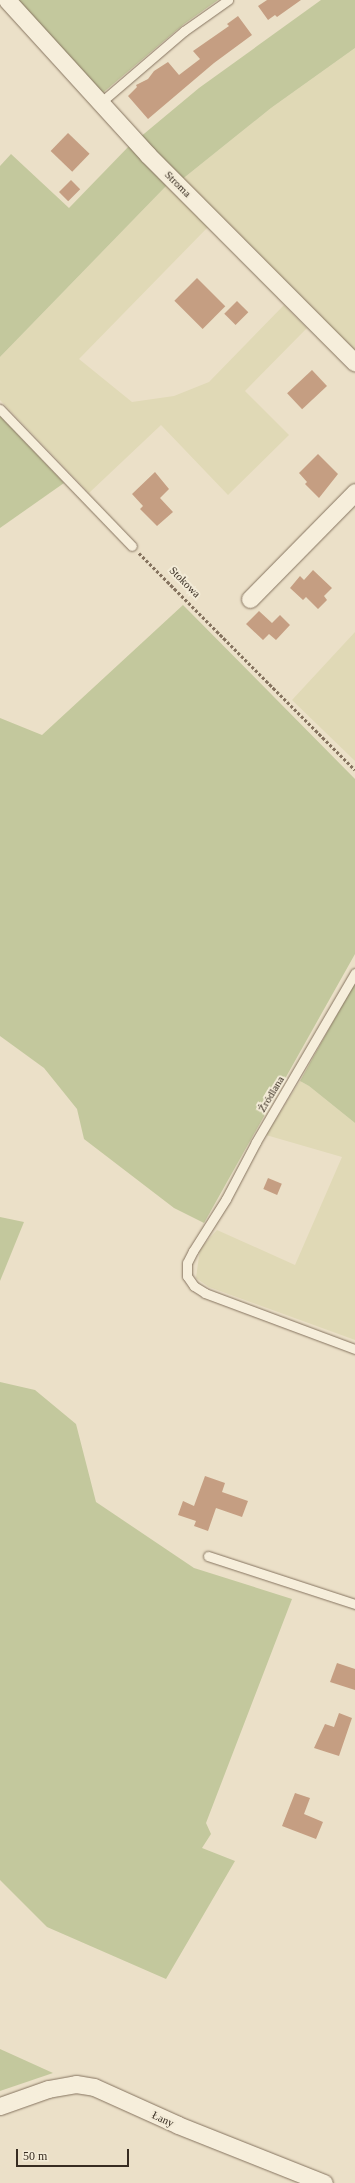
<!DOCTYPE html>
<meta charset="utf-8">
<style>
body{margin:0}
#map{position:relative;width:355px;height:2183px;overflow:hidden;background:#ebe0c8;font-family:"Times New Roman",serif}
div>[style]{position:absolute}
.farmland>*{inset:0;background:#e0d9b6}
.green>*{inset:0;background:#c3c89d}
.building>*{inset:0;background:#c59e82;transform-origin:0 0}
.path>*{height:2.5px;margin-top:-1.25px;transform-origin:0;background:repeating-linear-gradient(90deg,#85735f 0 3px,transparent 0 5px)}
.roads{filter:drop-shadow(0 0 1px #85735f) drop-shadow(0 0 1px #85735f)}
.service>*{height:9px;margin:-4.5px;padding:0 4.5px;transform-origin:4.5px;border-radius:4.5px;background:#f6eedb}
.minor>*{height:17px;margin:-8.5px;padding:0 8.5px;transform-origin:8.5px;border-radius:8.5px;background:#f6eedb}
span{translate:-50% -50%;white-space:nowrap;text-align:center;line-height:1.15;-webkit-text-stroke:4px #f3ebd7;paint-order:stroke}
.street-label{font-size:11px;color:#372c21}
.scale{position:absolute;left:16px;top:2149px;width:113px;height:18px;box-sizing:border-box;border:2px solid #372c21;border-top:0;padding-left:5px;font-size:12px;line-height:14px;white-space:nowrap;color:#372c21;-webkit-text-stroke:3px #f3ebd7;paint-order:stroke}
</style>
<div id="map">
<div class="farmland">
<div style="clip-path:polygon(355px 48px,355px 353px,180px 181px,271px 108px)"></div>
<div style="clip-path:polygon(170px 182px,214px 225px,207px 228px,79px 359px,132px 402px,174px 396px,209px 382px,284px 305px,307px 328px,245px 391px,289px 435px,228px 495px,161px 425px,89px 493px,0 400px,0 357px)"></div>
<div style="clip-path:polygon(355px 632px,355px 761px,292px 700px)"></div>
<div style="clip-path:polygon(300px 1081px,309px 1086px,355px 1123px,355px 1340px,209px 1287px,196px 1278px,200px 1249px,217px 1230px,295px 1265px,342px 1157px,266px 1135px)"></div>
</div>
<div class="green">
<div style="clip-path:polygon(11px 0,218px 0,184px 24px,99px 96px)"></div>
<div style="clip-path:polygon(321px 0,355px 0,355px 48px,271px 108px,180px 181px,139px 138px,199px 88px)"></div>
<div style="clip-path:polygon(131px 144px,170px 182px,0 357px,0 166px,11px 154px,69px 208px)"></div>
<div style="clip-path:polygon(0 416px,64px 483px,0 528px)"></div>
<div style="clip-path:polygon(183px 605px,355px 779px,355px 954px,204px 1223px,174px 1208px,84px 1139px,77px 1109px,44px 1068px,0 1036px,0 718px,42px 735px)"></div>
<div style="clip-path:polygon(355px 982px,355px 1123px,309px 1086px,300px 1081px)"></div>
<div style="clip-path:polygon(0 1217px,24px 1222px,0 1281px)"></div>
<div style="clip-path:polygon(0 1382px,35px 1390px,76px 1424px,96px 1502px,194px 1568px,292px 1599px,206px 1823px,211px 1834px,202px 1848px,235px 1861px,166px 1979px,47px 1927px,0 1880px)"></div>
<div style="clip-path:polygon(0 2049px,53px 2073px,0 2091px)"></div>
</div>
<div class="building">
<div style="clip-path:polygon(267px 0,301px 0,277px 17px,275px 15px,268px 20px,258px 6px)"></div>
<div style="clip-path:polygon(238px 16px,252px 35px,214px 63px,148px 119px,128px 96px,137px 87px,136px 85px,148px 79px,154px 71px,168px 62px,179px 75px,200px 59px,193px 51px,229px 26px,227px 24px)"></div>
<div style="left:68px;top:133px;width:30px;height:25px;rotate:44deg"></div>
<div style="left:71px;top:180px;width:13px;height:17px;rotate:45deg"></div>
<div style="left:197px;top:278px;width:40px;height:32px;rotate:45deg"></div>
<div style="left:237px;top:301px;width:16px;height:18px;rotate:45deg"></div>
<div style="left:312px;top:370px;width:22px;height:34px;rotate:47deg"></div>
<div style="clip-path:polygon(318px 454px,338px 474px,319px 498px,305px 484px,307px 482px,299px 473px)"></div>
<div style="clip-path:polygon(155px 472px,169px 489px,160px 498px,173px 512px,157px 526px,140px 509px,143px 506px,132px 494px)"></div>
<div style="clip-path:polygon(313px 570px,332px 588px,324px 596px,327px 600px,318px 609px,306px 597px,303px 600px,290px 588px,300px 576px,304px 580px)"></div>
<div style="clip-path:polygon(259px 611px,272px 623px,280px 615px,290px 625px,276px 640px,269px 634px,263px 640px,246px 624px)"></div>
<div style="left:268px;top:1178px;width:15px;height:12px;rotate:23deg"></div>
<div style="clip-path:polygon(205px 1476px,225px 1483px,222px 1492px,248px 1501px,242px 1517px,216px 1508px,208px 1531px,194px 1526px,196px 1521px,178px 1515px,183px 1501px,194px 1506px)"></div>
<div style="clip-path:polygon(337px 1663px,355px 1669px,355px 1690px,330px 1682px)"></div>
<div style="clip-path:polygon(339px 1713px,352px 1718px,339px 1756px,314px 1748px,325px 1724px,334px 1727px)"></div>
<div style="clip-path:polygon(295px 1793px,310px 1798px,304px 1814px,323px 1822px,316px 1839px,282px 1826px)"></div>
</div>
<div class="path">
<div style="left:139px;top:553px;width:306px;rotate:45.1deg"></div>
</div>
<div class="roads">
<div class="service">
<div style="left:100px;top:103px;width:111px;rotate:-40.6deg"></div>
<div style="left:184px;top:31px;width:54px;rotate:-35.2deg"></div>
<div style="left:0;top:409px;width:190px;rotate:46.1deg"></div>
<div style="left:355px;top:973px;width:196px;rotate:120.4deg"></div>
<div style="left:256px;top:1142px;width:64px;rotate:117.8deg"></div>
<div style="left:226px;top:1199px;width:62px;rotate:122.4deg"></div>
<div style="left:193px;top:1251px;width:13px;rotate:117deg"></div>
<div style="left:187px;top:1263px;width:13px;rotate:90deg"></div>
<div style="left:187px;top:1276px;width:12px;rotate:55deg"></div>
<div style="left:194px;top:1286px;width:13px;rotate:32deg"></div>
<div style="left:205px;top:1293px;width:160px;rotate:20.5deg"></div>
<div style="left:208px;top:1556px;width:155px;rotate:18.1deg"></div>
</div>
<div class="minor">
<div style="left:7px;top:0;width:210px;rotate:47.7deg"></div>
<div style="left:148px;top:155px;width:293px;rotate:45.1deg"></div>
<div style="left:250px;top:599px;width:150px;rotate:-45.5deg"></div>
<div style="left:0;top:2106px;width:51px;rotate:-19.5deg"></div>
<div style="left:48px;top:2089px;width:28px;rotate:-10deg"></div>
<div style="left:76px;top:2084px;width:18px;rotate:9deg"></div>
<div style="left:94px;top:2087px;width:92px;rotate:24.3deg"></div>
<div style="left:178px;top:2125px;width:157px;rotate:21.7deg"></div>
</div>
</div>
<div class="street-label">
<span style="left:178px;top:184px;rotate:45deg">Stroma</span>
<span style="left:185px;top:582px;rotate:45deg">Stokowa</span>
<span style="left:271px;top:1094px;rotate:-59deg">Źródlana</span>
<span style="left:163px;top:2119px;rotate:25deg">Łany</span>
</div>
<div class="scale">50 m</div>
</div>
